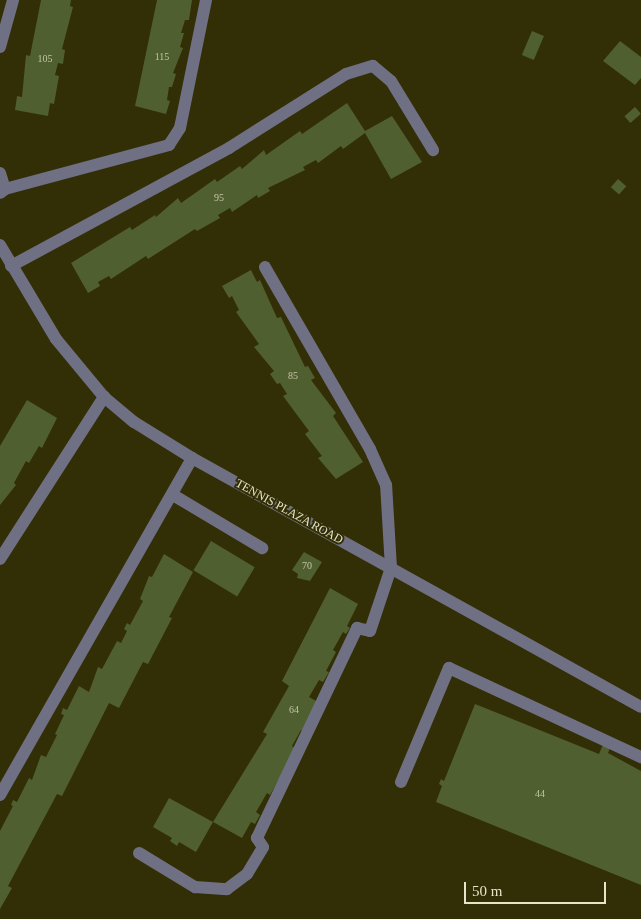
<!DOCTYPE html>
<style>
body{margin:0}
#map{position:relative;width:641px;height:919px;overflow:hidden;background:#322e05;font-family:Georgia,serif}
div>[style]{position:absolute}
.building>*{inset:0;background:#505f30;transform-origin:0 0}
.minor>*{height:12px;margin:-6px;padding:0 6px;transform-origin:6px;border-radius:6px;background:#707085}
span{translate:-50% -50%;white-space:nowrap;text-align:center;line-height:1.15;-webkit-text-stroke:4px #322e05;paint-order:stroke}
.number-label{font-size:10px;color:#c1c4a3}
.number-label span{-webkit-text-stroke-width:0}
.street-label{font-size:12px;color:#e7e5c9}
.scale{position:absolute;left:464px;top:882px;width:142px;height:22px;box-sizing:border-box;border:2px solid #e7e5c9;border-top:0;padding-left:6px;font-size:15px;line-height:18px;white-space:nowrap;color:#e7e5c9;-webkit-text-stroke:4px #322e05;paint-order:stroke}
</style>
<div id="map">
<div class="building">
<div style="clip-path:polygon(41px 0,71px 0,70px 6px,73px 7px,62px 49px,65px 50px,63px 64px,58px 63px,55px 75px,59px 76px,54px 104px,50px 103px,48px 116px,15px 110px,17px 96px,22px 97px,26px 55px,30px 56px)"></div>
<div style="clip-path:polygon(157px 0,192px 0,189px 20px,185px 20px,181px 33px,184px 33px,180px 47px,183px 48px,173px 73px,176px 74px,172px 87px,169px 87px,167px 100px,170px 101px,166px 114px,135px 106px)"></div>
<div style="left:532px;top:31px;width:13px;height:26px;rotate:23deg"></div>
<div style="clip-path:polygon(620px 41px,641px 57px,641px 78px,635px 85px,603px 61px)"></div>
<div style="clip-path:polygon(347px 103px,365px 131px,392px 116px,422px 162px,391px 179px,365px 133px,343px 149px,341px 146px,318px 163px,316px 160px,303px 167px,305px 170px,268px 188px,270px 191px,258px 198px,257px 195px,232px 212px,230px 208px,218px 215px,220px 218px,197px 231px,195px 229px,148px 259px,146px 256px,111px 279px,109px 276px,98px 282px,100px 286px,88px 293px,71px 263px,130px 227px,132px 230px,155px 215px,156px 217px,178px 198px,181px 203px,215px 179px,217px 182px,240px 166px,242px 169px,264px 150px,266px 155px,300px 131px,302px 134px)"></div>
<div style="left:635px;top:107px;width:9px;height:14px;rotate:49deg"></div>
<div style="left:618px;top:179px;width:11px;height:11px;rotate:41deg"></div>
<div style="clip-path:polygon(251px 270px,257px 282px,260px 280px,277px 318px,281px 317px,305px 367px,308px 366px,315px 378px,311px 380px,336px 413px,333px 416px,363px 462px,336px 479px,318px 458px,322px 456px,305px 434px,309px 431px,283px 396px,287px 394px,280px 383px,277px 384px,270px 374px,274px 371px,254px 347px,259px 344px,236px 312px,239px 310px,232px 296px,229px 298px,222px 286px)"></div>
<div style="clip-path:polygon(27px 400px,57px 418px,42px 448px,39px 446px,29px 463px,26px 461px,14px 483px,16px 485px,0 505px,0 446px)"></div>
<div style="left:211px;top:541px;width:51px;height:34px;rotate:31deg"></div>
<div style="clip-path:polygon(304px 552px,322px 562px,310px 581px,297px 578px,298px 574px,292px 570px)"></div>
<div style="clip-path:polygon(164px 554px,193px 572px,169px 617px,172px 618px,148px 664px,143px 662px,119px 708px,109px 703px,62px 796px,57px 794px,8px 886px,12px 888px,0 909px,0 831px,13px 806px,11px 805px,13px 800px,17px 802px,29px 778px,32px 780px,41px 755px,46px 757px,57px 735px,55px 734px,64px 715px,61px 714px,63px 708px,67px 710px,79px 686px,89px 692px,98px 667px,102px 669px,117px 641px,121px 643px,127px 631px,124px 629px,127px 623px,130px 625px,143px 601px,140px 599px,149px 576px,152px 577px)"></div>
<div style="clip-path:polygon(330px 588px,358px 604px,347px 626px,350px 628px,346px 634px,343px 632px,333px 650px,336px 652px,326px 671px,329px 672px,323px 682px,319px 680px,309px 697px,318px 702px,305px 732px,301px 730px,292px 746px,296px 749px,270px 795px,267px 793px,256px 812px,260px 815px,255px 824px,251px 822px,242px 838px,213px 822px,267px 734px,263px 732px,289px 686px,282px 681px)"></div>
<div style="clip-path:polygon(475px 704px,599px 754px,604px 742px,611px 745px,608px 753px,641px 771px,641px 885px,436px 802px,442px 786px,439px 784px,441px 779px,444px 781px)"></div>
<div style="clip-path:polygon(169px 798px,213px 822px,196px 852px,179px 842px,177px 846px,170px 841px,172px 838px,153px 827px)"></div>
</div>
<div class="minor">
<div style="left:0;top:47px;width:49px;rotate:-74.5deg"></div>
<div style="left:0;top:173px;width:17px;rotate:73deg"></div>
<div style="left:5px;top:189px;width:6px;rotate:141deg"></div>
<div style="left:5px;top:189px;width:170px;rotate:-15deg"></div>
<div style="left:169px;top:145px;width:20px;rotate:-57deg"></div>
<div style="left:180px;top:128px;width:131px;rotate:-78.5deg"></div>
<div style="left:0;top:245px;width:109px;rotate:59.2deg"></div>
<div style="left:56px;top:339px;width:75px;rotate:50.4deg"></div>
<div style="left:104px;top:397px;width:39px;rotate:40deg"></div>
<div style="left:134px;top:422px;width:68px;rotate:31.8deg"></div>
<div style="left:192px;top:458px;width:513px;rotate:29.01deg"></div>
<div style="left:11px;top:266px;width:248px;rotate:-28.4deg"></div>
<div style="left:229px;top:148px;width:138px;rotate:-32.3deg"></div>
<div style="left:346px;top:74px;width:28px;rotate:-17deg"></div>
<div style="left:373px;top:66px;width:23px;rotate:40deg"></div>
<div style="left:391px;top:81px;width:81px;rotate:58.7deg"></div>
<div style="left:173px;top:495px;width:104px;rotate:30.8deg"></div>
<div style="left:0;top:559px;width:193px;rotate:-57.3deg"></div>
<div style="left:401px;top:782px;width:124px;rotate:-67.2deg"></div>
<div style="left:449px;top:668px;width:212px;rotate:24.9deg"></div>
<div style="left:0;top:795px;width:388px;rotate:-60.3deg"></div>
<div style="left:139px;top:853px;width:66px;rotate:31.3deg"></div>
<div style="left:195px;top:887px;width:32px;rotate:4deg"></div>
<div style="left:227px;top:889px;width:25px;rotate:-37deg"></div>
<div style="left:247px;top:874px;width:31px;rotate:-59deg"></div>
<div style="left:263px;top:847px;width:11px;rotate:-124deg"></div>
<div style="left:257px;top:838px;width:233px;rotate:-64.5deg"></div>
<div style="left:357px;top:628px;width:13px;rotate:13deg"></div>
<div style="left:370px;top:631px;width:66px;rotate:-71.6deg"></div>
<div style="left:391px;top:568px;width:83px;rotate:-93.4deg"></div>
<div style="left:386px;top:485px;width:39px;rotate:-114deg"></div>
<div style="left:370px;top:449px;width:210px;rotate:-120deg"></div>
</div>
<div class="number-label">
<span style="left:162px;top:57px">115</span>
<span style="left:45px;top:59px">105</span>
<span style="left:219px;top:198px">95</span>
<span style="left:293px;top:376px">85</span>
<span style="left:307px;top:566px">70</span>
<span style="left:294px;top:710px">64</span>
<span style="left:540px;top:794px">44</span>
</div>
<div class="street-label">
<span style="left:289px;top:512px;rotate:29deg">TENNIS PLAZA ROAD</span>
</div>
<div class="scale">50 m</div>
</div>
